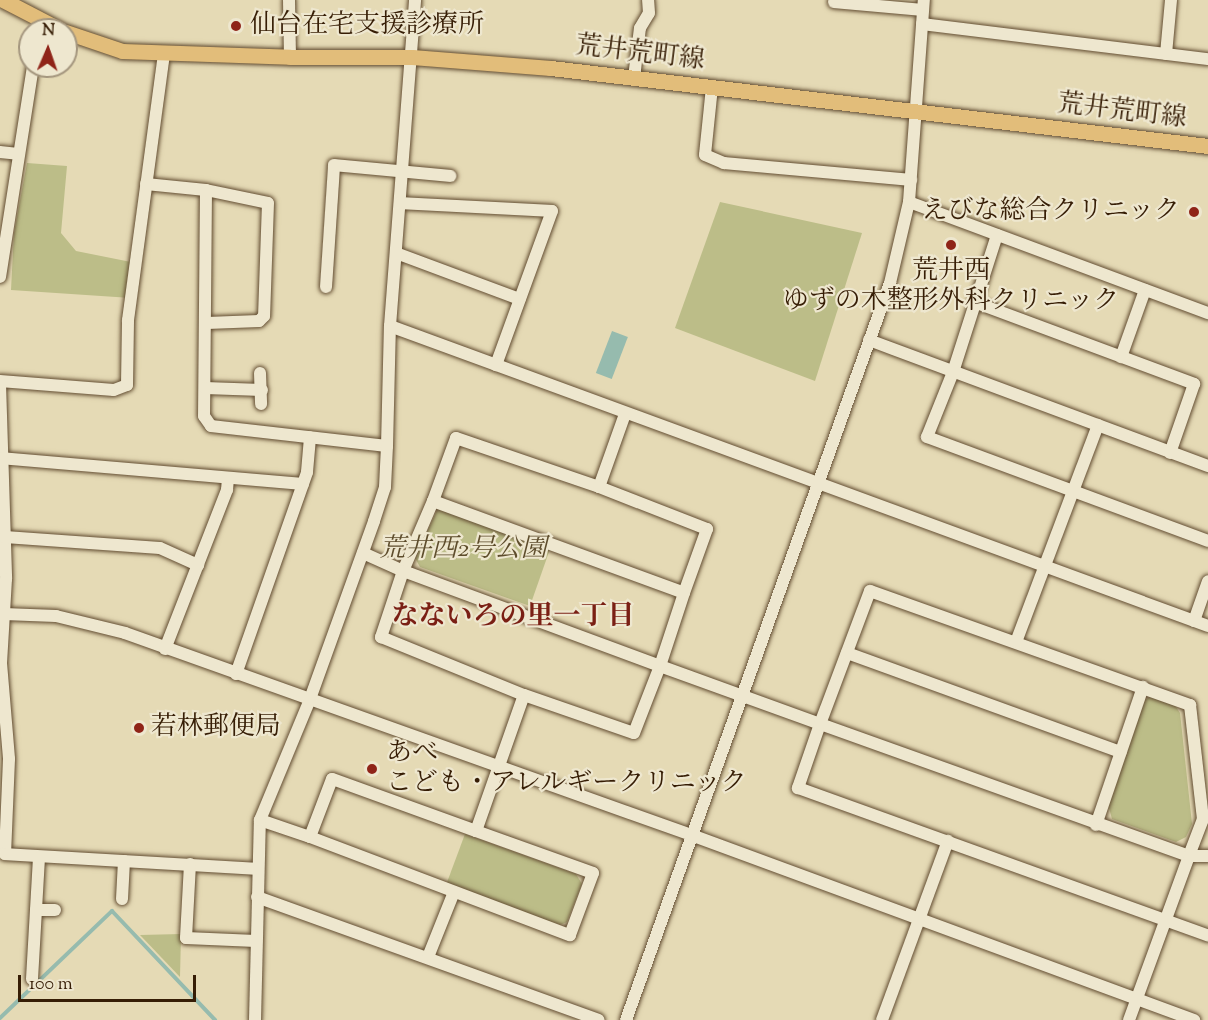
<!DOCTYPE html>
<meta charset="utf-8">
<style>
body{margin:0}
#map{position:relative;width:1208px;height:1020px;overflow:hidden;background:#e5dab5;font-family:"Sorts Mill Goudy","Noto Serif JP",serif}
div>[style]{position:absolute}
.green>*{inset:0;background:#bcbd88}
.water>*{inset:0;background:#96bbae;transform-origin:0 0}
.stream>*{height:4px;margin:-2px;padding:0 2px;transform-origin:2px;border-radius:2px;background:#96bbae}
.roads{filter:drop-shadow(0 0 2px #624c31) drop-shadow(0 0 2px #624c31)}
.minor>*{height:12px;margin:-6px;padding:0 6px;transform-origin:6px;border-radius:6px;background:#eee7cf}
.major>*{height:15px;margin:-7.5px;padding:0 7.5px;transform-origin:7.5px;border-radius:7.5px;background:#e2bd7a}
.dots>*{width:16px;height:16px;translate:-50% -50%;box-sizing:border-box;border:3px solid #eee7cf;border-radius:50%}
span{translate:-50% -50%;white-space:nowrap;text-align:center;line-height:1.15;-webkit-text-stroke:4.5px #eee7cf;paint-order:stroke}
.poi-label{font-size:26px;color:#361d05}
.left{translate:0 -50%;text-align:left}
.right{translate:-100% -50%;text-align:right}
.street-label{font-size:26px;color:#361d05}
.park-label{font-size:26px;color:#5e4d2c;font-style:italic}
.neighbourhood-label{font-size:27px;color:#7a1f14;font-weight:700}
.north{position:absolute;left:18px;top:18px;width:60px;height:60px;box-sizing:border-box;background:#eee7cf;border:2px solid #a4967e;border-radius:50%;rotate:2deg;font-size:16px;font-weight:700;line-height:24px;text-align:center;color:#361d05}
.north::after{content:'';display:block;margin:auto;width:21px;height:27px;background:#8f2418;clip-path:polygon(50% 0,100% 100%,50% 72%,0 100%)}
.scale{position:absolute;left:18px;top:975px;width:178px;height:27px;box-sizing:border-box;border:3px solid #361d05;border-top:0;padding-left:8px;font-size:18px;line-height:21px;white-space:nowrap;color:#361d05;-webkit-text-stroke:4px #eee7cf;paint-order:stroke}
</style>
<div id="map">
<div class="green">
<div style="clip-path:polygon(27px 163px,67px 166px,61px 233px,76px 251px,136px 263px,131px 298px,11px 290px,14px 233px)"></div>
<div style="clip-path:polygon(720px 202px,862px 233px,815px 381px,675px 328px)"></div>
<div style="clip-path:polygon(438px 508px,550px 549px,530px 606px,420px 567px,415px 558px)"></div>
<div style="clip-path:polygon(1153px 695px,1173px 702px,1180px 713px,1192px 824px,1186px 837px,1176px 842px,1112px 819px,1108px 804px,1145px 700px)"></div>
<div style="clip-path:polygon(465px 834px,576px 874px,582px 884px,567px 922px,560px 925px,446px 885px)"></div>
<div style="clip-path:polygon(181px 934px,180px 977px,140px 935px)"></div>
</div>
<div class="water">
<div style="left:612px;top:331px;width:17px;height:45px;rotate:21deg"></div>
</div>
<div class="stream">
<div style="left:0;top:1018px;width:155px;rotate:-43.7deg"></div>
<div style="left:112px;top:911px;width:150px;rotate:46.6deg"></div>
</div>
<div class="roads">
<div class="minor">
<div style="left:289px;top:0;width:57px;rotate:89deg"></div>
<div style="left:834px;top:2px;width:89px;rotate:5.1deg"></div>
<div style="left:922px;top:24px;width:288px;rotate:7deg"></div>
<div style="left:1166px;top:54px;width:54px;rotate:-84.7deg"></div>
<div style="left:634px;top:78px;width:50px;rotate:-83.2deg"></div>
<div style="left:640px;top:28px;width:17px;rotate:-59deg"></div>
<div style="left:649px;top:13px;width:13px;rotate:-94deg"></div>
<div style="left:712px;top:87px;width:68px;rotate:95.9deg"></div>
<div style="left:705px;top:155px;width:21px;rotate:23deg"></div>
<div style="left:724px;top:163px;width:188px;rotate:5.2deg"></div>
<div style="left:0;top:152px;width:18px;rotate:6deg"></div>
<div style="left:146px;top:184px;width:60px;rotate:5.7deg"></div>
<div style="left:206px;top:190px;width:63px;rotate:11.8deg"></div>
<div style="left:268px;top:203px;width:113px;rotate:92deg"></div>
<div style="left:264px;top:316px;width:7px;rotate:135deg"></div>
<div style="left:259px;top:321px;width:52px;rotate:177.8deg"></div>
<div style="left:206px;top:190px;width:226px;rotate:90.5deg"></div>
<div style="left:204px;top:416px;width:12px;rotate:55deg"></div>
<div style="left:211px;top:426px;width:177px;rotate:6.5deg"></div>
<div style="left:387px;top:446px;width:120px;rotate:-88.6deg"></div>
<div style="left:390px;top:326px;width:327px;rotate:-85.6deg"></div>
<div style="left:909px;top:202px;width:319px;rotate:20.4deg"></div>
<div style="left:400px;top:203px;width:152px;rotate:3deg"></div>
<div style="left:552px;top:211px;width:164px;rotate:110deg"></div>
<div style="left:997px;top:235px;width:144px;rotate:107.8deg"></div>
<div style="left:953px;top:372px;width:70px;rotate:111.8deg"></div>
<div style="left:927px;top:437px;width:300px;rotate:20.3deg"></div>
<div style="left:396px;top:253px;width:132px;rotate:20.4deg"></div>
<div style="left:0;top:277px;width:214px;rotate:-81.1deg"></div>
<div style="left:326px;top:287px;width:122px;rotate:-86.2deg"></div>
<div style="left:334px;top:165px;width:117px;rotate:5.4deg"></div>
<div style="left:974px;top:302px;width:235px;rotate:20.4deg"></div>
<div style="left:1194px;top:384px;width:73px;rotate:109.2deg"></div>
<div style="left:390px;top:326px;width:871px;rotate:20.14deg"></div>
<div style="left:869px;top:340px;width:362px;rotate:20.4deg"></div>
<div style="left:1121px;top:357px;width:71px;rotate:-70.3deg"></div>
<div style="left:260px;top:373px;width:31px;rotate:88deg"></div>
<div style="left:0;top:381px;width:114px;rotate:4.5deg"></div>
<div style="left:114px;top:390px;width:14px;rotate:-21deg"></div>
<div style="left:127px;top:385px;width:65px;rotate:-89.1deg"></div>
<div style="left:128px;top:320px;width:268px;rotate:-82.3deg"></div>
<div style="left:0;top:384px;width:195px;rotate:88.2deg"></div>
<div style="left:6px;top:579px;width:84px;rotate:93.4deg"></div>
<div style="left:1px;top:663px;width:96px;rotate:85.2deg"></div>
<div style="left:9px;top:759px;width:95px;rotate:92.4deg"></div>
<div style="left:5px;top:854px;width:253px;rotate:3.4deg"></div>
<div style="left:205px;top:388px;width:57px;rotate:2deg"></div>
<div style="left:0;top:458px;width:304px;rotate:4.9deg"></div>
<div style="left:599px;top:487px;width:77px;rotate:-70.4deg"></div>
<div style="left:433px;top:501px;width:67px;rotate:-69.9deg"></div>
<div style="left:456px;top:438px;width:151px;rotate:18.9deg"></div>
<div style="left:599px;top:487px;width:116px;rotate:21.3deg"></div>
<div style="left:707px;top:529px;width:68px;rotate:109.8deg"></div>
<div style="left:5px;top:537px;width:155px;rotate:4.1deg"></div>
<div style="left:160px;top:548px;width:42px;rotate:24.1deg"></div>
<div style="left:363px;top:553px;width:44px;rotate:24.2deg"></div>
<div style="left:403px;top:571px;width:76px;rotate:-66.8deg"></div>
<div style="left:433px;top:501px;width:267px;rotate:20.1deg"></div>
<div style="left:684px;top:593px;width:77px;rotate:108.2deg"></div>
<div style="left:660px;top:666px;width:170px;rotate:19.9deg"></div>
<div style="left:820px;top:724px;width:68px;rotate:109deg"></div>
<div style="left:798px;top:788px;width:436px;rotate:19.8deg"></div>
<div style="left:870px;top:591px;width:340px;rotate:19.6deg"></div>
<div style="left:1190px;top:705px;width:115px;rotate:83.5deg"></div>
<div style="left:1203px;top:819px;width:40px;rotate:111deg"></div>
<div style="left:1189px;top:856px;width:392px;rotate:-160.3deg"></div>
<div style="left:820px;top:724px;width:142px;rotate:-69.4deg"></div>
<div style="left:4px;top:614px;width:52px;rotate:2.2deg"></div>
<div style="left:56px;top:616px;width:71px;rotate:13.8deg"></div>
<div style="left:125px;top:633px;width:604px;rotate:19.63deg"></div>
<div style="left:694px;top:836px;width:533px;rotate:20.2deg"></div>
<div style="left:1194px;top:621px;width:42px;rotate:-70.7deg"></div>
<div style="left:1016px;top:642px;width:232px;rotate:-69.3deg"></div>
<div style="left:165px;top:649px;width:171px;rotate:-68.7deg"></div>
<div style="left:227px;top:490px;width:12px;rotate:-85deg"></div>
<div style="left:847px;top:653px;width:291px;rotate:19.9deg"></div>
<div style="left:236px;top:674px;width:214px;rotate:-70.6deg"></div>
<div style="left:307px;top:472px;width:35px;rotate:-85deg"></div>
<div style="left:260px;top:820px;width:53px;rotate:18.8deg"></div>
<div style="left:1096px;top:825px;width:146px;rotate:-71.2deg"></div>
<div style="left:476px;top:831px;width:153px;rotate:-160.1deg"></div>
<div style="left:332px;top:779px;width:62px;rotate:110.8deg"></div>
<div style="left:310px;top:837px;width:278px;rotate:20.7deg"></div>
<div style="left:570px;top:935px;width:66px;rotate:-69.6deg"></div>
<div style="left:593px;top:873px;width:124px;rotate:-160.3deg"></div>
<div style="left:476px;top:831px;width:144px;rotate:-70.6deg"></div>
<div style="left:524px;top:695px;width:116px;rotate:19.1deg"></div>
<div style="left:634px;top:733px;width:72px;rotate:-68.8deg"></div>
<div style="left:660px;top:666px;width:274px;rotate:-159.7deg"></div>
<div style="left:403px;top:571px;width:70px;rotate:108.4deg"></div>
<div style="left:381px;top:637px;width:154px;rotate:22.1deg"></div>
<div style="left:190px;top:864px;width:74px;rotate:93.1deg"></div>
<div style="left:186px;top:938px;width:70px;rotate:2.5deg"></div>
<div style="left:257px;top:897px;width:363px;rotate:19.8deg"></div>
<div style="left:122px;top:899px;width:38px;rotate:-87deg"></div>
<div style="left:36px;top:910px;width:19px"></div>
<div style="left:428px;top:957px;width:70px;rotate:-68.2deg"></div>
<div style="left:32px;top:979px;width:122px;rotate:-86.7deg"></div>
<div style="left:255px;top:1020px;width:200px;rotate:-88.6deg"></div>
<div style="left:260px;top:820px;width:131px;rotate:-67.5deg"></div>
<div style="left:310px;top:699px;width:189px;rotate:-70.2deg"></div>
<div style="left:374px;top:521px;width:36px;rotate:-72deg"></div>
<div style="left:385px;top:487px;width:41px;rotate:-87.2deg"></div>
<div style="left:626px;top:1020px;width:783px;rotate:-70.29deg"></div>
<div style="left:890px;top:283px;width:83px;rotate:-76.8deg"></div>
<div style="left:909px;top:202px;width:203px;rotate:-85.8deg"></div>
<div style="left:882px;top:1020px;width:191px;rotate:-69.8deg"></div>
<div style="left:1129px;top:1020px;width:175px;rotate:-69.9deg"></div>
<div style="left:1189px;top:856px;width:19px"></div>
</div>
<div class="major">
<div style="left:3px;top:0;width:65px;rotate:27.3deg"></div>
<div style="left:66px;top:32px;width:59px;rotate:18.7deg"></div>
<div style="left:122px;top:51px;width:168px;rotate:2deg"></div>
<div style="left:290px;top:57px;width:122px"></div>
<div style="left:412px;top:57px;width:139px;rotate:4.5deg"></div>
<div style="left:551px;top:68px;width:662px;rotate:6.77deg"></div>
</div>
</div>
<div class="dots">
<div style="left:236px;top:26px;background:#8f2418"></div>
<div style="left:1194px;top:212px;background:#8f2418"></div>
<div style="left:951px;top:245px;background:#8f2418"></div>
<div style="left:139px;top:728px;background:#8f2418"></div>
<div style="left:372px;top:769px;background:#8f2418"></div>
</div>
<div class="poi-label">
<span class="left" style="left:250px;top:26px">仙台在宅支援診療所</span>
<span class="right" style="left:1180px;top:212px">えびな総合クリニック</span>
<span style="left:951px;top:287px">荒井西<br>ゆずの木整形外科クリニック</span>
<span class="left" style="left:151px;top:728px">若林郵便局</span>
<span class="left" style="left:386px;top:769px">あべ<br>こども・アレルギークリニック</span>
</div>
<div class="street-label">
<span style="left:640px;top:54px;rotate:7deg">荒井荒町線</span>
<span style="left:1122px;top:112px;rotate:7deg">荒井荒町線</span>
</div>
<div class="park-label">
<span style="left:463px;top:550px">荒井西2号公園</span>
</div>
<div class="neighbourhood-label">
<span style="left:513px;top:618px">なないろの里一丁目</span>
</div>
<div class="north">N</div>
<div class="scale">100 m</div>
</div>
